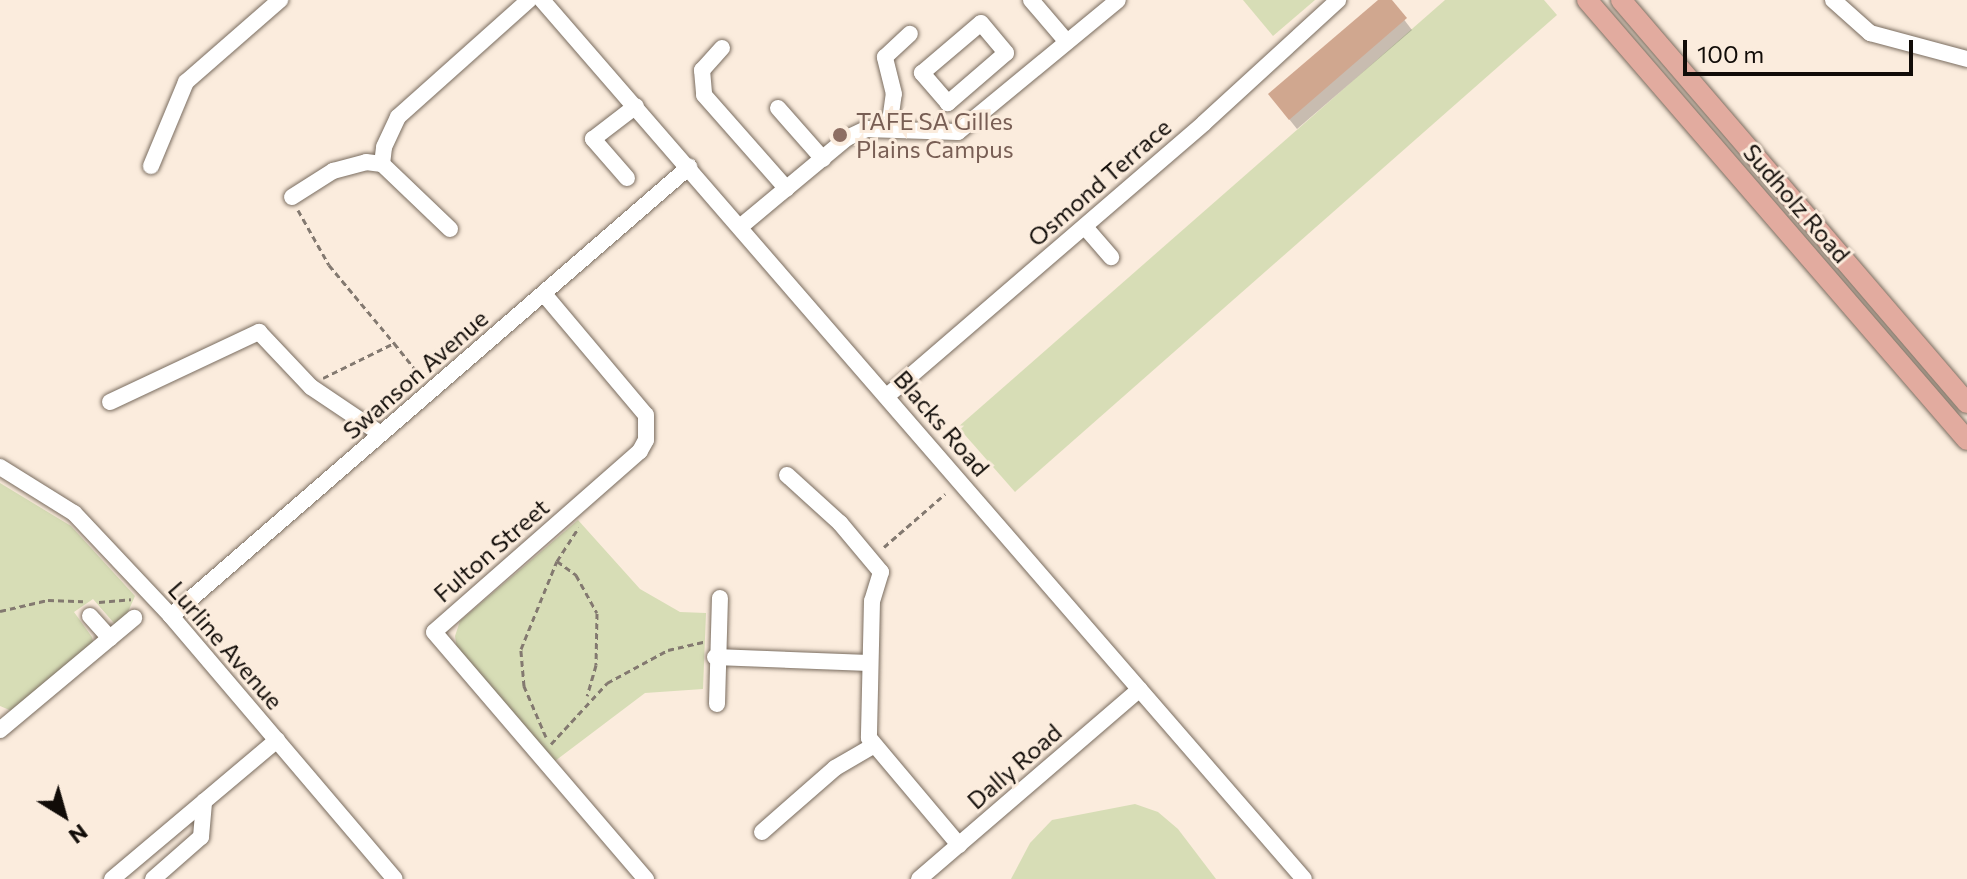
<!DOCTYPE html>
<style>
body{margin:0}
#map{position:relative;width:1967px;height:879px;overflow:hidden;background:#fbecdd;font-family:Commissioner,sans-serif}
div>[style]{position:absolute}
.green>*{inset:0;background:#d7ddb6}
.shadow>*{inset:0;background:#0003}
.building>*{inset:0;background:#d0a78f}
.path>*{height:3px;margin-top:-1.5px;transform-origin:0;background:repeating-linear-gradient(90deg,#837970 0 6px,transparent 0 10px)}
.roads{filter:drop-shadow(0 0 2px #796c5f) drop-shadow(0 0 2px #796c5f)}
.minor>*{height:16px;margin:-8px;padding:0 8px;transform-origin:8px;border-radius:8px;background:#fff}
.major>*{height:20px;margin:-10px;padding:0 10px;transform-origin:10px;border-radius:10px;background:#e2ab9f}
.dots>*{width:22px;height:22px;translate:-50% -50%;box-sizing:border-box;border:4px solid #fbecdd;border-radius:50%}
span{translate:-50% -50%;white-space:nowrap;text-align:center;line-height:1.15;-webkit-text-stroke:6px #fbecdd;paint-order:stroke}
.education-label{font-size:24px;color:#785e54}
.left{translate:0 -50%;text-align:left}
.street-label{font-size:24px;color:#110c08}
.north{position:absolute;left:24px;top:775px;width:80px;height:80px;-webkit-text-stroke:6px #fbecdd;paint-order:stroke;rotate:143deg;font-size:22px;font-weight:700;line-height:32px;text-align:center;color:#110c08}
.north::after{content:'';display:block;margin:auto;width:28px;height:36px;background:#110c08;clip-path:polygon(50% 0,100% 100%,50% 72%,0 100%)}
.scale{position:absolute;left:1683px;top:40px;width:230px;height:36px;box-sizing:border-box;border:4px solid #110c08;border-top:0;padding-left:10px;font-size:24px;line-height:28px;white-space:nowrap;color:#110c08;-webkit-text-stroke:6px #fbecdd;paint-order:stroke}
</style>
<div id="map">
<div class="green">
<div style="clip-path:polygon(1243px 0,1315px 0,1273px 36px)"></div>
<div style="clip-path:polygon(1445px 0,1544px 0,1557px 15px,1015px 492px,958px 427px)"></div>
<div style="clip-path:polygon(0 483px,71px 526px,135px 596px,120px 630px,93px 599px,74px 612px,92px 637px,95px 651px,19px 714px,0 706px)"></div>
<div style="clip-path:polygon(578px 520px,640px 589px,680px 612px,706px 613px,703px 689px,645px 693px,555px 761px,457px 650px,455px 636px,460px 621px)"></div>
<div style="clip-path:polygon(1135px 804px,1158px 812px,1178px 829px,1216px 879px,1011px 879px,1030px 843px,1052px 820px)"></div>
</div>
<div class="shadow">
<div style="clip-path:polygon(1381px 0,1389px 0,1412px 30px,1297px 129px,1270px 95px)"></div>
</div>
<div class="building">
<div style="clip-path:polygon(1378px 0,1392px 0,1407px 18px,1289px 120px,1268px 94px)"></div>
</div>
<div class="path">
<div style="left:298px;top:210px;width:63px;rotate:60.6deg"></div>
<div style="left:329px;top:265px;width:102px;rotate:50.2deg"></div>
<div style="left:323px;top:378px;width:79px;rotate:-26.2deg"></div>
<div style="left:394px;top:343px;width:45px;rotate:51.3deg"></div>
<div style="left:884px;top:547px;width:81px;rotate:-41deg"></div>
<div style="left:557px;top:561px;width:24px;rotate:36deg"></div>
<div style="left:576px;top:575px;width:43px;rotate:61.1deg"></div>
<div style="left:597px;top:613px;width:52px;rotate:91.1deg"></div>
<div style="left:596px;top:665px;width:32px;rotate:106deg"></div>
<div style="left:99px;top:602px;width:32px;rotate:-5deg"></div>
<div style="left:0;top:611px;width:49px;rotate:-12.9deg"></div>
<div style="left:48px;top:600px;width:35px;rotate:2deg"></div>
<div style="left:546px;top:737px;width:56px;rotate:-113.3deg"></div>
<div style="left:524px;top:686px;width:37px;rotate:-95deg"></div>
<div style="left:521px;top:649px;width:95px;rotate:-67.8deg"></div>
<div style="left:557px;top:561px;width:40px;rotate:-57.1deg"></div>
<div style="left:551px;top:744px;width:83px;rotate:-47.4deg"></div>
<div style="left:607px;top:683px;width:69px;rotate:-28.4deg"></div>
<div style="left:668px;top:650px;width:37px;rotate:-13deg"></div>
</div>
<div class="roads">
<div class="minor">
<div style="left:542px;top:0;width:1163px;rotate:49.08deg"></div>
<div style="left:1031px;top:0;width:55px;rotate:49.4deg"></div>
<div style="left:1833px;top:0;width:50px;rotate:41.7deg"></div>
<div style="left:1870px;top:33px;width:100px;rotate:15deg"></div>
<div style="left:981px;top:23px;width:39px;rotate:50deg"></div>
<div style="left:1006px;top:53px;width:77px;rotate:139.2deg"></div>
<div style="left:948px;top:103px;width:40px;rotate:-131deg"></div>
<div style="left:922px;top:73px;width:77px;rotate:-40.3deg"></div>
<div style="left:722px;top:48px;width:30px;rotate:132deg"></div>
<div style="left:702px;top:70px;width:25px;rotate:85deg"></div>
<div style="left:704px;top:95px;width:125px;rotate:48.6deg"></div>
<div style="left:778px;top:108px;width:68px;rotate:48.6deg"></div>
<div style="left:889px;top:128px;width:34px;rotate:-82deg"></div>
<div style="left:894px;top:94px;width:38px;rotate:-104deg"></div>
<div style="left:885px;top:57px;width:34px;rotate:-43deg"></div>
<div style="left:151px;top:166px;width:91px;rotate:-67.4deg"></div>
<div style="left:186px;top:82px;width:125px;rotate:-41.1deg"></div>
<div style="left:627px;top:178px;width:52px;rotate:-131.1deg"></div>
<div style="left:593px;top:139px;width:54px;rotate:-37.5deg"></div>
<div style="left:292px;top:197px;width:49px;rotate:-32.4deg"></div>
<div style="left:333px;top:171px;width:34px;rotate:-15deg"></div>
<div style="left:366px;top:162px;width:16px;rotate:7deg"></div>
<div style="left:740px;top:227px;width:139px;rotate:-39.8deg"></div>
<div style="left:847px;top:138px;width:21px;rotate:-25deg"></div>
<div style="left:866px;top:129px;width:92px;rotate:1.9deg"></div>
<div style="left:958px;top:132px;width:207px;rotate:-39.5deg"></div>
<div style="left:1085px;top:227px;width:40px;rotate:49deg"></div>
<div style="left:450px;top:229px;width:94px;rotate:-136.3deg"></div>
<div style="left:382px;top:164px;width:17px;rotate:-83deg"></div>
<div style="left:384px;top:147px;width:33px;rotate:-65deg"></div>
<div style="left:398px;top:117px;width:176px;rotate:-41.8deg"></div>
<div style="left:544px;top:294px;width:158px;rotate:49.9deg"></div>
<div style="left:646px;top:415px;width:25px;rotate:90deg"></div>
<div style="left:646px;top:440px;width:13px;rotate:119deg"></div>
<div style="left:640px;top:451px;width:274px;rotate:138.7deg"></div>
<div style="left:434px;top:632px;width:326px;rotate:49.4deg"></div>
<div style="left:887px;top:396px;width:418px;rotate:-40.7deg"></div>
<div style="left:1204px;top:123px;width:182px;rotate:-42.5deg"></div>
<div style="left:110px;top:402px;width:165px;rotate:-25.2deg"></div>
<div style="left:259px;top:332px;width:76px;rotate:46.6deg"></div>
<div style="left:311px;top:387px;width:84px;rotate:33.9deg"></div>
<div style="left:0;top:467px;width:87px;rotate:31.9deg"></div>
<div style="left:74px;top:513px;width:141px;rotate:46.7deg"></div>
<div style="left:171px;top:616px;width:345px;rotate:49.6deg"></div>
<div style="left:787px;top:475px;width:72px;rotate:42.2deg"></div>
<div style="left:840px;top:523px;width:64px;rotate:50.1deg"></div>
<div style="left:881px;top:572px;width:30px;rotate:107deg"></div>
<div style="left:872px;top:601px;width:137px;rotate:91.3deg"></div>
<div style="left:869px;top:738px;width:140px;rotate:49.9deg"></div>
<div style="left:90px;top:616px;width:30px;rotate:48deg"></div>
<div style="left:171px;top:616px;width:686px;rotate:-40.92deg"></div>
<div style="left:715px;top:657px;width:154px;rotate:2.2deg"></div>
<div style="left:717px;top:704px;width:106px;rotate:-88.4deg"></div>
<div style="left:0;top:730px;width:175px;rotate:-39.9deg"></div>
<div style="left:762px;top:832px;width:97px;rotate:-41.2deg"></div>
<div style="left:835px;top:768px;width:44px;rotate:-30.1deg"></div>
<div style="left:112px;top:879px;width:216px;rotate:-40.1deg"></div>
<div style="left:153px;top:879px;width:64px;rotate:-41.2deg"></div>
<div style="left:201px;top:837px;width:36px;rotate:-85deg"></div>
<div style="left:919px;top:879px;width:291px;rotate:-40.7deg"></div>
</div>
<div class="major">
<div style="left:1587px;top:0;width:581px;rotate:49.18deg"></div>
<div style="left:1621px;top:0;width:531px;rotate:49.35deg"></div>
</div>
</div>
<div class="dots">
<div style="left:840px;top:135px;background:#8d6e63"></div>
</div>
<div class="education-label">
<span class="left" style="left:856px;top:135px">TAFE SA Gilles<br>Plains Campus</span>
</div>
<div class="street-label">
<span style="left:1099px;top:182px;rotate:-41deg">Osmond Terrace</span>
<span style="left:1797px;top:203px;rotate:49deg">Sudholz Road</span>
<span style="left:415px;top:374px;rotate:-41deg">Swanson Avenue</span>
<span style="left:942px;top:423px;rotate:49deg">Blacks Road</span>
<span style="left:491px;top:550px;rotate:-41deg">Fulton Street</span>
<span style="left:226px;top:645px;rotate:49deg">Lurline Avenue</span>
<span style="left:1014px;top:766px;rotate:-41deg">Dally Road</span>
</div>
<div class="north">N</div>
<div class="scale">100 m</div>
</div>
